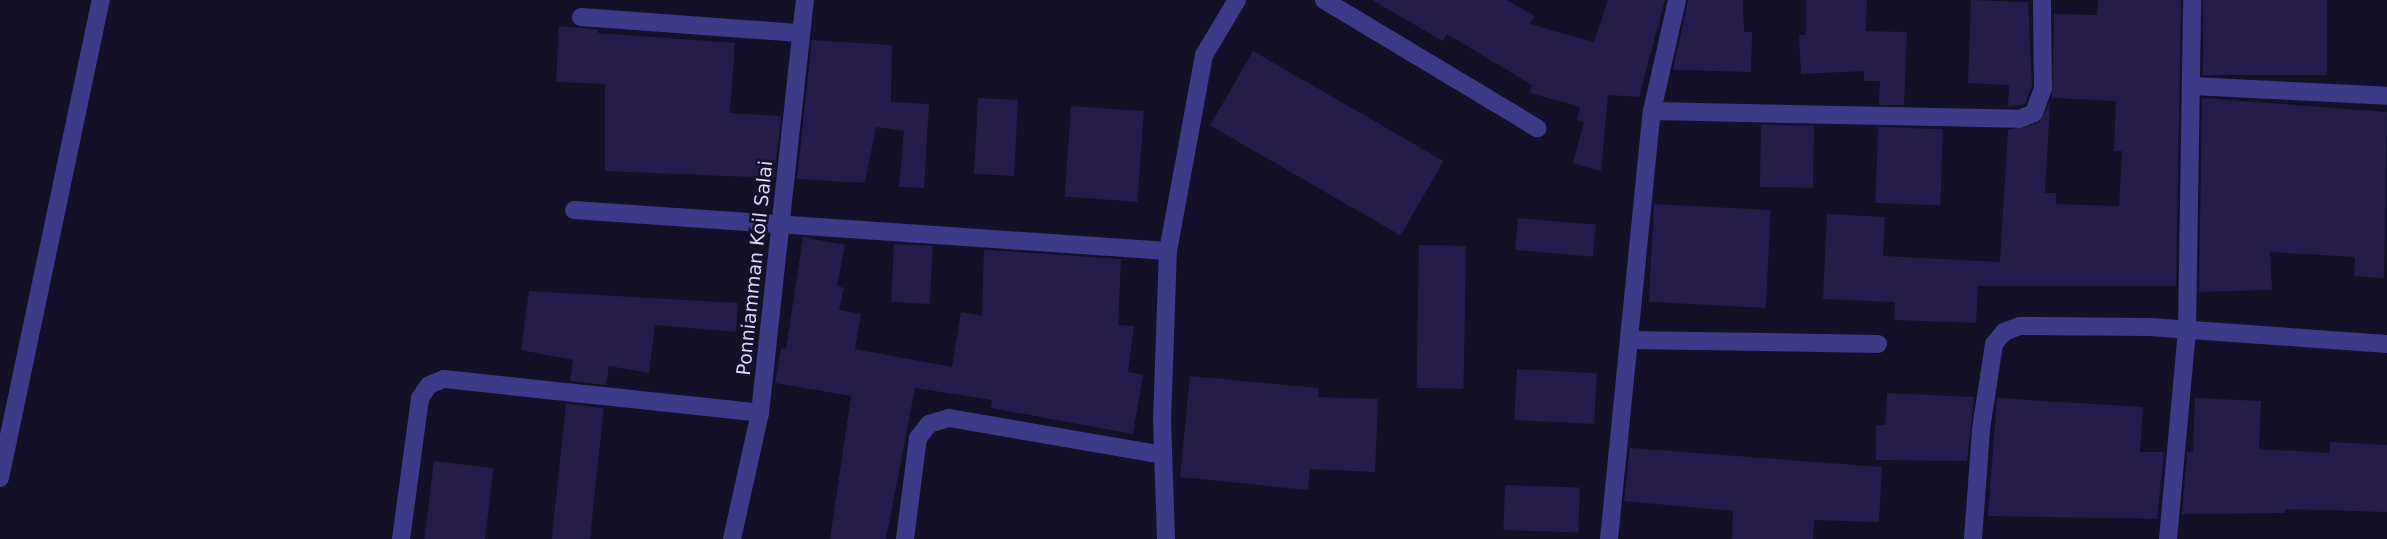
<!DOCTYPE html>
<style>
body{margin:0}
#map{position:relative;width:2387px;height:539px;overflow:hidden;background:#141028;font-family:"DejaVu Sans",sans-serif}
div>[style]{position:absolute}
.building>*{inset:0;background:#251c49;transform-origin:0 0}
.minor>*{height:18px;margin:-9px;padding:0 9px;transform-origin:9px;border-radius:9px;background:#3d3b87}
span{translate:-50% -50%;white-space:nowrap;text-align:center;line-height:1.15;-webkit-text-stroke:5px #141028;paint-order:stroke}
.street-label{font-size:19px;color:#dbd7ff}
</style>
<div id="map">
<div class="building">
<div style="clip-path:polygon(1372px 0,1507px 0,1535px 16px,1530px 24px,1594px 42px,1608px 0,1665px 0,1639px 97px,1608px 95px,1601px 171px,1573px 163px,1584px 122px,1577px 120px,1580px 107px,1530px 93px,1532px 85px,1447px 34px,1443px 41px)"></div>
<div style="clip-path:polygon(1688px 0,1743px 0,1744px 32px,1752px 32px,1751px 72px,1673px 70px)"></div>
<div style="clip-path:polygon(1806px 0,1867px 0,1866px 31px,1907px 32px,1904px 105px,1879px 105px,1880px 81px,1864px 81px,1864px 71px,1801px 74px,1799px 35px,1806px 35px)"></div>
<div style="clip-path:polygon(1971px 0,2028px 2px,2032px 86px,2025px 104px,2008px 107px,2009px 85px,1968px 83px)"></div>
<div style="clip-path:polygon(2098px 0,2181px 0,2176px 286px,1978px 286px,1976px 323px,1894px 320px,1895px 302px,1823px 299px,1827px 214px,1885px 217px,1883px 256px,2000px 262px,2008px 130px,2039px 123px,2050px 103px,2045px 193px,2056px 193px,2056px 204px,2119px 206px,2122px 151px,2114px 151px,2116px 101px,2052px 98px,2054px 14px,2097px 15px)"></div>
<div style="left:2203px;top:0;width:124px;height:75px"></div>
<div style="clip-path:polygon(559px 26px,598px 30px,598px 33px,735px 43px,730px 113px,781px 116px,774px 178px,605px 171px,605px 84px,556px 82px)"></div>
<div style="clip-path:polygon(812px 40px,892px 45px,891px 102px,929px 104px,924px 188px,899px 187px,904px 131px,876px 127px,865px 183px,797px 179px)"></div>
<div style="left:1253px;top:51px;width:220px;height:86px;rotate:30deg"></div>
<div style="left:978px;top:98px;width:40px;height:76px;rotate:3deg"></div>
<div style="clip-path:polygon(2202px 98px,2387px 112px,2384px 278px,2354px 276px,2355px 257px,2270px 252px,2272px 290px,2199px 292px)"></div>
<div style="left:1071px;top:106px;width:73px;height:91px;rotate:4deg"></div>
<div style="left:1761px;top:125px;width:53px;height:62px;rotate:1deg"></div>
<div style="left:1878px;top:127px;width:65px;height:76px;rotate:2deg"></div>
<div style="left:1654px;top:204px;width:117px;height:98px;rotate:3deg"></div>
<div style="left:1518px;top:218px;width:78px;height:32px;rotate:5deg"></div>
<div style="clip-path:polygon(803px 237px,845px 245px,837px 286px,844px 288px,839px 310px,861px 314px,855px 349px,952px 367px,961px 312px,982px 316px,984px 250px,1121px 259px,1118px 325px,1134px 326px,1128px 372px,1143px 375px,1133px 434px,991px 408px,992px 400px,915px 388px,886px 539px,830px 539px,851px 396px,775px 383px,781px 348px,786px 349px)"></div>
<div style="left:894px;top:244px;width:39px;height:58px;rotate:3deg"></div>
<div style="left:1419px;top:245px;width:47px;height:143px;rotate:1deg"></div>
<div style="clip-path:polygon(529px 291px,738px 303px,736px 332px,655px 325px,649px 373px,609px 366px,606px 385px,570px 381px,573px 360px,521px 350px)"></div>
<div style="left:1517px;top:369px;width:80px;height:51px;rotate:3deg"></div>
<div style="clip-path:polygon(1190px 376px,1319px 388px,1318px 397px,1378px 399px,1375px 472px,1310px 469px,1308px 490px,1180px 477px)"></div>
<div style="clip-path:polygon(1887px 393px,1974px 397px,1967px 461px,1876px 460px,1876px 425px,1885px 425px)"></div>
<div style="clip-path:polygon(1997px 398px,2143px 407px,2140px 452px,2164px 452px,2157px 519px,1988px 516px)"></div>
<div style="clip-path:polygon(2195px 398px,2261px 401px,2259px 449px,2329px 453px,2330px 442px,2387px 445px,2387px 512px,2285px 509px,2285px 513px,2182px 514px,2187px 452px,2193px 452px)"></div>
<div style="left:566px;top:404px;width:38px;height:136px;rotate:6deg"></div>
<div style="clip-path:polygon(1630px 448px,1882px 467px,1879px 522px,1814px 520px,1813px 539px,1732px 539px,1733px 511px,1624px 501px)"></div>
<div style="left:434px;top:461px;width:60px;height:79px;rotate:7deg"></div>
<div style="left:1505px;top:485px;width:75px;height:45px;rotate:2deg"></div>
</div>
<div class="minor">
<div style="left:1324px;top:0;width:249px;rotate:31deg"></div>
<div style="left:581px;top:17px;width:218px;rotate:4.2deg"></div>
<div style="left:2192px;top:86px;width:195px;rotate:2.9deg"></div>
<div style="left:1652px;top:111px;width:114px;rotate:-77.3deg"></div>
<div style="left:574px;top:210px;width:595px;rotate:3.95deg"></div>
<div style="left:1629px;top:340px;width:249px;rotate:0.9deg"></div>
<div style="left:0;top:478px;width:489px;rotate:-78.1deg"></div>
<div style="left:401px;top:539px;width:142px;rotate:-82.3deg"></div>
<div style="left:420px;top:398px;width:16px;rotate:-55deg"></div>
<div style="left:429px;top:385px;width:16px;rotate:-22deg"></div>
<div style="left:444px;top:379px;width:318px;rotate:6.1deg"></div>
<div style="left:732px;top:539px;width:129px;rotate:-77.5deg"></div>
<div style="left:760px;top:413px;width:415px;rotate:-83.8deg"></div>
<div style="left:905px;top:539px;width:102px;rotate:-82.7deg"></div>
<div style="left:918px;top:438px;width:18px;rotate:-52deg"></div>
<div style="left:929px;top:424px;width:21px;rotate:-17deg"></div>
<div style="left:949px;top:418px;width:217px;rotate:9.8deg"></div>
<div style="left:1166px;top:539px;width:118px;rotate:-91.9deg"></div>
<div style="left:1162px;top:421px;width:170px;rotate:-88deg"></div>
<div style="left:1168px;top:251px;width:199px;rotate:-79.6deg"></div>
<div style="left:1204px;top:55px;width:64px;rotate:-59deg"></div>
<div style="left:1609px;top:539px;width:430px;rotate:-84.3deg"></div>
<div style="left:1652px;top:111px;width:367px;rotate:1.2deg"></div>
<div style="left:2019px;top:119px;width:16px;rotate:-22deg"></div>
<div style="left:2034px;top:113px;width:27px;rotate:-70deg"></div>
<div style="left:2043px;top:88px;width:88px;rotate:-90.7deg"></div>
<div style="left:1973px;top:539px;width:110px;rotate:-85.8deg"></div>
<div style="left:1981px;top:429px;width:86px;rotate:-81.3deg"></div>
<div style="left:1994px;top:344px;width:16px;rotate:-50deg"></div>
<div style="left:2004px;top:332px;width:17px;rotate:-21deg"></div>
<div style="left:2020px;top:326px;width:130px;rotate:0.4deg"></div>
<div style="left:2150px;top:327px;width:238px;rotate:4.1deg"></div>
<div style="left:2168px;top:539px;width:210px;rotate:-84.8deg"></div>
<div style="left:2187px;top:330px;width:330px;rotate:-89.1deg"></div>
</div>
<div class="street-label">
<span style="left:755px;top:268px;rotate:-84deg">Ponniamman Koil Salai</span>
</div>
</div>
